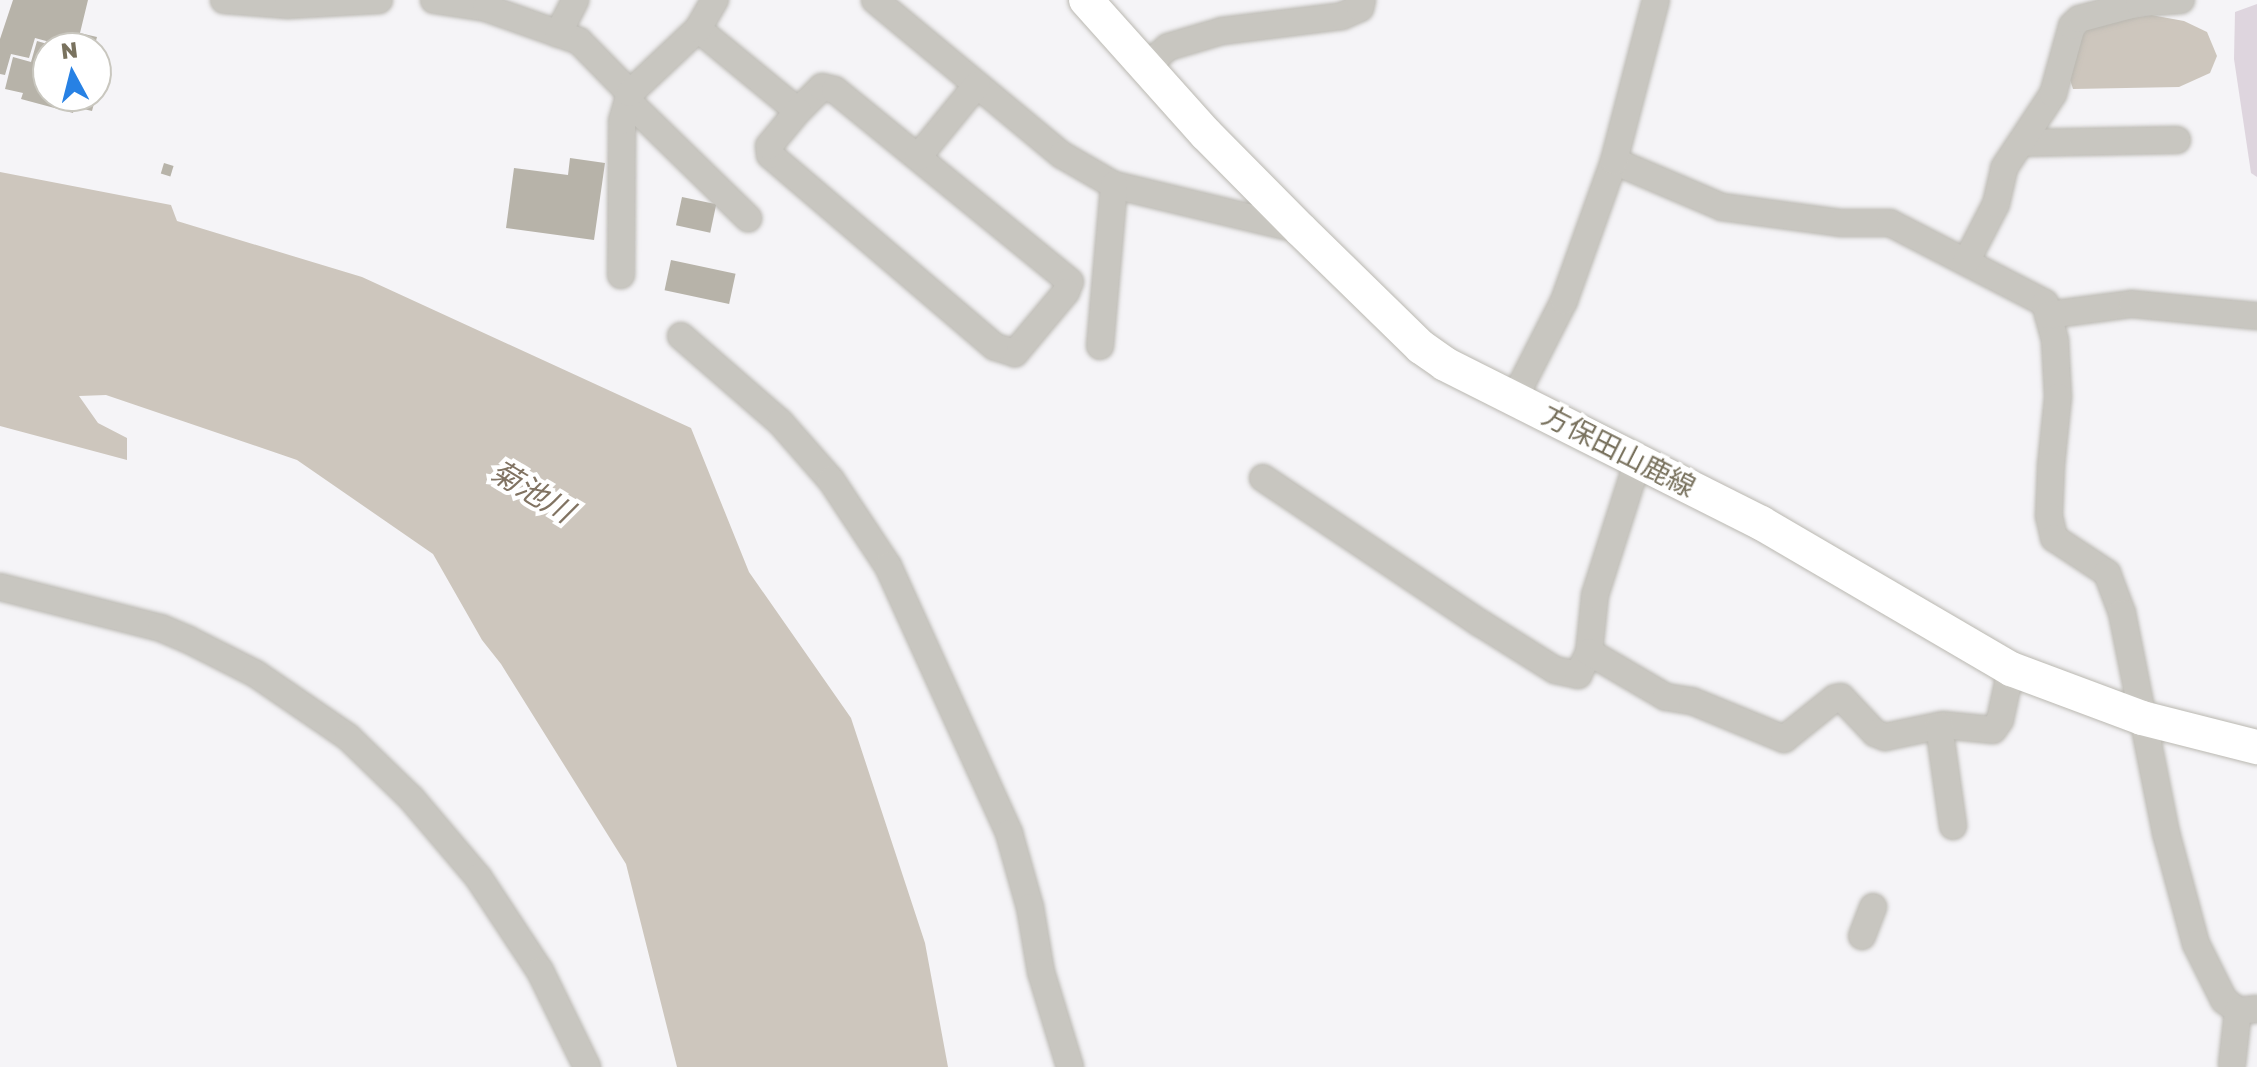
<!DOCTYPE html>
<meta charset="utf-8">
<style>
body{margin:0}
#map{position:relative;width:2257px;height:1067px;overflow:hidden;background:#f5f4f7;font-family:"Golos Text","Noto Sans JP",sans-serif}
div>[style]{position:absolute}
.green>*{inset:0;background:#ded5de}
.water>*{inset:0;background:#cdc6bd}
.building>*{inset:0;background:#b7b3a9;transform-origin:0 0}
.roads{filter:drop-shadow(0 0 2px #bab8b1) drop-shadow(0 0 2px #bab8b1)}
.minor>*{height:26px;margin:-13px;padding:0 13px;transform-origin:13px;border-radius:13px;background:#c8c6c0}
.major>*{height:34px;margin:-17px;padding:0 17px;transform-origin:17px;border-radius:17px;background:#fff}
span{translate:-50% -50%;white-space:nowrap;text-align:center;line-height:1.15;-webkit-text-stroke:8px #fff;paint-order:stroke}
.street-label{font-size:28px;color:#79725e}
.water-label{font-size:30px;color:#817362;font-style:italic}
.north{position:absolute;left:32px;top:32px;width:80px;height:80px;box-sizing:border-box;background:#fff;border:2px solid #c9c7bf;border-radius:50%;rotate:353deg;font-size:22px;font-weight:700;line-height:32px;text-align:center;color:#79725e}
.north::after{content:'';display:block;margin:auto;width:28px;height:36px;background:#2781e4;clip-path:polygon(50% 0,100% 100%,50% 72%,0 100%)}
</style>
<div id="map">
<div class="green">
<div style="clip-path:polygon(2257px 4px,2257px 177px,2251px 173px,2234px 59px,2235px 12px)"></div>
</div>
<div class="water">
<div style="clip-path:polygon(2151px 15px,2184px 21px,2207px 32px,2217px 56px,2210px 73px,2179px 87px,2073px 89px,2067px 70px,2075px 46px,2090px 25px)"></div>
<div style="clip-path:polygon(0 172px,171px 205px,177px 221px,362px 277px,691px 428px,749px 572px,851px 718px,925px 943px,948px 1067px,677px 1067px,626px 864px,501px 664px,482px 640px,433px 554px,297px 460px,106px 395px,79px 396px,98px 423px,127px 438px,127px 460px,0 426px)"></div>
</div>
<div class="building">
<div style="clip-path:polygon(13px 0,88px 0,80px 33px,97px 37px,94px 48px,72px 48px,35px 38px,29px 58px,11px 54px,5px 75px,0 74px,0 39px)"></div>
<div style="clip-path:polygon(37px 41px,58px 47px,48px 48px,48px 96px,96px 96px,92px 111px,75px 107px,73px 113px,21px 99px,23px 93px,5px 89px,13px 57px,31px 62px)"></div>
<div style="clip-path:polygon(570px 158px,605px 163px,594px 240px,506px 228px,514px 168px,568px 175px)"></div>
<div style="left:164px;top:163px;width:10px;height:11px;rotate:17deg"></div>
<div style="left:682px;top:197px;width:35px;height:29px;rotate:12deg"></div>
<div style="left:671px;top:260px;width:66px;height:31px;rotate:12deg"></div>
</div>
<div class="roads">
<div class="minor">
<div style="left:224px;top:0;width:64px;rotate:4.5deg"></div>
<div style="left:288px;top:5px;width:91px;rotate:-3.1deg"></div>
<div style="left:434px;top:0;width:53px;rotate:8.7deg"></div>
<div style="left:486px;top:8px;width:99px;rotate:19.5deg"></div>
<div style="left:579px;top:41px;width:73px;rotate:45.6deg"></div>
<div style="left:875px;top:0;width:243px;rotate:39.7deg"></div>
<div style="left:1062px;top:155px;width:60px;rotate:30deg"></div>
<div style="left:1114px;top:185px;width:192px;rotate:13.5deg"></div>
<div style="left:698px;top:29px;width:129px;rotate:39.4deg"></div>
<div style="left:798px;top:111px;width:34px;rotate:-45deg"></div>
<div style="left:822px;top:87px;width:13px;rotate:13deg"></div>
<div style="left:835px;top:90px;width:303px;rotate:39.2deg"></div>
<div style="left:1070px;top:282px;width:11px;rotate:112deg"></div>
<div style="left:1066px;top:292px;width:80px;rotate:129.9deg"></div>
<div style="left:1015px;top:353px;width:21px;rotate:-163deg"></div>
<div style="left:995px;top:347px;width:296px;rotate:-139.5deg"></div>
<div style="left:770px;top:155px;width:9px;rotate:-96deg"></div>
<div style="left:769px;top:146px;width:45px;rotate:-50.4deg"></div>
<div style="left:558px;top:34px;width:38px;rotate:-63deg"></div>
<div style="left:1145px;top:67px;width:30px;rotate:-41deg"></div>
<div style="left:1168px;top:47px;width:56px;rotate:-16.5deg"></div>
<div style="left:1222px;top:31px;width:121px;rotate:-7.1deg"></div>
<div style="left:1342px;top:16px;width:20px;rotate:-24deg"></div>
<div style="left:1360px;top:8px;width:8px;rotate:-76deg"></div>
<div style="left:628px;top:101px;width:168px;rotate:44.3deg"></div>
<div style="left:2021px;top:143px;width:156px;rotate:-1.1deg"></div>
<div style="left:918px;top:157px;width:93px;rotate:-50.7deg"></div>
<div style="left:1614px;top:161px;width:117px;rotate:23.1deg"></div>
<div style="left:1722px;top:207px;width:119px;rotate:7.7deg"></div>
<div style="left:1840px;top:223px;width:50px"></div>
<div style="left:1890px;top:223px;width:174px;rotate:27.3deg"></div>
<div style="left:2045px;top:303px;width:39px;rotate:75deg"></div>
<div style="left:2055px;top:341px;width:56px;rotate:86.9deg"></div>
<div style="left:2058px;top:397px;width:69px;rotate:95.8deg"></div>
<div style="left:2051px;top:466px;width:50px;rotate:92.3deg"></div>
<div style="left:2049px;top:516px;width:23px;rotate:77deg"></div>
<div style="left:2054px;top:538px;width:64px;rotate:33.4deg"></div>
<div style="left:2107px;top:573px;width:43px;rotate:69.4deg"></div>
<div style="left:2122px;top:613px;width:224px;rotate:78.7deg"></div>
<div style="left:2166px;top:833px;width:115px;rotate:74.9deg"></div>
<div style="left:2196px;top:944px;width:63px;rotate:63.4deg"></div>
<div style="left:2224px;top:1000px;width:18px;rotate:38deg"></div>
<div style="left:2238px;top:1011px;width:19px;rotate:-6deg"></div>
<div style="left:1966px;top:262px;width:65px;rotate:-62.7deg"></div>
<div style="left:1996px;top:204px;width:37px;rotate:-77deg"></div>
<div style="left:2004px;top:168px;width:89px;rotate:-56.5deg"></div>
<div style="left:2053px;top:94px;width:71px;rotate:-74.4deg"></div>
<div style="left:2072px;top:26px;width:10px;rotate:-45deg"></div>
<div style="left:2079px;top:19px;width:62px;rotate:-14.9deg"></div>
<div style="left:2139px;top:3px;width:42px;rotate:-4.1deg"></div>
<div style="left:621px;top:275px;width:154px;rotate:-89.6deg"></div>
<div style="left:622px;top:121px;width:29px;rotate:-74deg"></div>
<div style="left:630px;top:93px;width:93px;rotate:-43.3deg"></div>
<div style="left:698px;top:29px;width:34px;rotate:-60deg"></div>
<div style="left:2048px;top:315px;width:85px;rotate:-7.5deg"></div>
<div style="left:2132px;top:304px;width:126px;rotate:5.5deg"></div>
<div style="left:681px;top:336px;width:131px;rotate:41deg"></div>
<div style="left:780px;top:422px;width:77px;rotate:48.7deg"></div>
<div style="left:831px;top:480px;width:103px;rotate:56.5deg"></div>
<div style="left:888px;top:566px;width:293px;rotate:65.6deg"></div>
<div style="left:1009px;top:833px;width:77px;rotate:74.2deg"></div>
<div style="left:1030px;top:907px;width:66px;rotate:80.4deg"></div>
<div style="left:1041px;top:972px;width:99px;rotate:73deg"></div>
<div style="left:1100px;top:346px;width:162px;rotate:-85deg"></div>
<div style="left:1514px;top:399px;width:110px;rotate:-63deg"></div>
<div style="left:1564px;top:301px;width:149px;rotate:-70.3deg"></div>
<div style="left:1614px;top:161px;width:166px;rotate:-75.4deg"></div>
<div style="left:1263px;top:478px;width:261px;rotate:33.8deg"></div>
<div style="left:1480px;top:623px;width:89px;rotate:32.1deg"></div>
<div style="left:1555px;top:670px;width:24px;rotate:12deg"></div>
<div style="left:1578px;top:675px;width:25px;rotate:-64deg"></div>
<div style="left:1589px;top:652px;width:57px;rotate:-84deg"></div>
<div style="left:1595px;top:595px;width:142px;rotate:-72.3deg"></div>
<div style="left:0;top:587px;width:166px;rotate:14.3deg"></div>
<div style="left:161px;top:628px;width:30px;rotate:23deg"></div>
<div style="left:189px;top:640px;width:75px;rotate:26.9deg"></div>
<div style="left:256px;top:674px;width:112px;rotate:34.4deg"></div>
<div style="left:348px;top:737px;width:88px;rotate:44.1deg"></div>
<div style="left:411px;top:798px;width:104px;rotate:49.7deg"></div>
<div style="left:478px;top:877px;width:113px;rotate:56.6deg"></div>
<div style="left:540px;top:971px;width:107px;rotate:63.9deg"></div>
<div style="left:1589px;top:652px;width:89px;rotate:30.3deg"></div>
<div style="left:1666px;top:697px;width:26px;rotate:9deg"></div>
<div style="left:1692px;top:701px;width:100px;rotate:22.4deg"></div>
<div style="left:1784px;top:739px;width:65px;rotate:-38.8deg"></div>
<div style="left:1835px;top:698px;width:6px;rotate:-9deg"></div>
<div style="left:1841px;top:697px;width:50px;rotate:46.6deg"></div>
<div style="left:1875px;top:733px;width:11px;rotate:22deg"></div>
<div style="left:1885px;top:737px;width:59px;rotate:-11.7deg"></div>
<div style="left:1943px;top:725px;width:50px;rotate:5.7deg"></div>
<div style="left:1993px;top:730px;width:12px;rotate:-55deg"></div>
<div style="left:2000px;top:720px;width:52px;rotate:-77.8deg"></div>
<div style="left:1939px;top:726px;width:101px;rotate:82deg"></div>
<div style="left:1862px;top:936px;width:31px;rotate:-69deg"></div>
<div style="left:2232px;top:1064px;width:53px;rotate:-83.5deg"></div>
</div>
<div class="major">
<div style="left:1086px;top:0;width:180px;rotate:48.2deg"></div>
<div style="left:1206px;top:134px;width:135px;rotate:45.3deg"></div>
<div style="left:1301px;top:230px;width:168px;rotate:44.3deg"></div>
<div style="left:1421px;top:347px;width:29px;rotate:35deg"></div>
<div style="left:1445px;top:364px;width:354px;rotate:26.7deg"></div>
<div style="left:1761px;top:523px;width:290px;rotate:30.3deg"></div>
<div style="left:2011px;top:669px;width:140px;rotate:20.5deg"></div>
<div style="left:2142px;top:718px;width:119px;rotate:14.2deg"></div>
</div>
</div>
<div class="street-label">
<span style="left:1619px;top:451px;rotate:27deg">方保田山鹿線</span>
</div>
<div class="water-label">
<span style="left:532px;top:491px;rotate:31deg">菊池川</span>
</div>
<div class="north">N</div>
</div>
